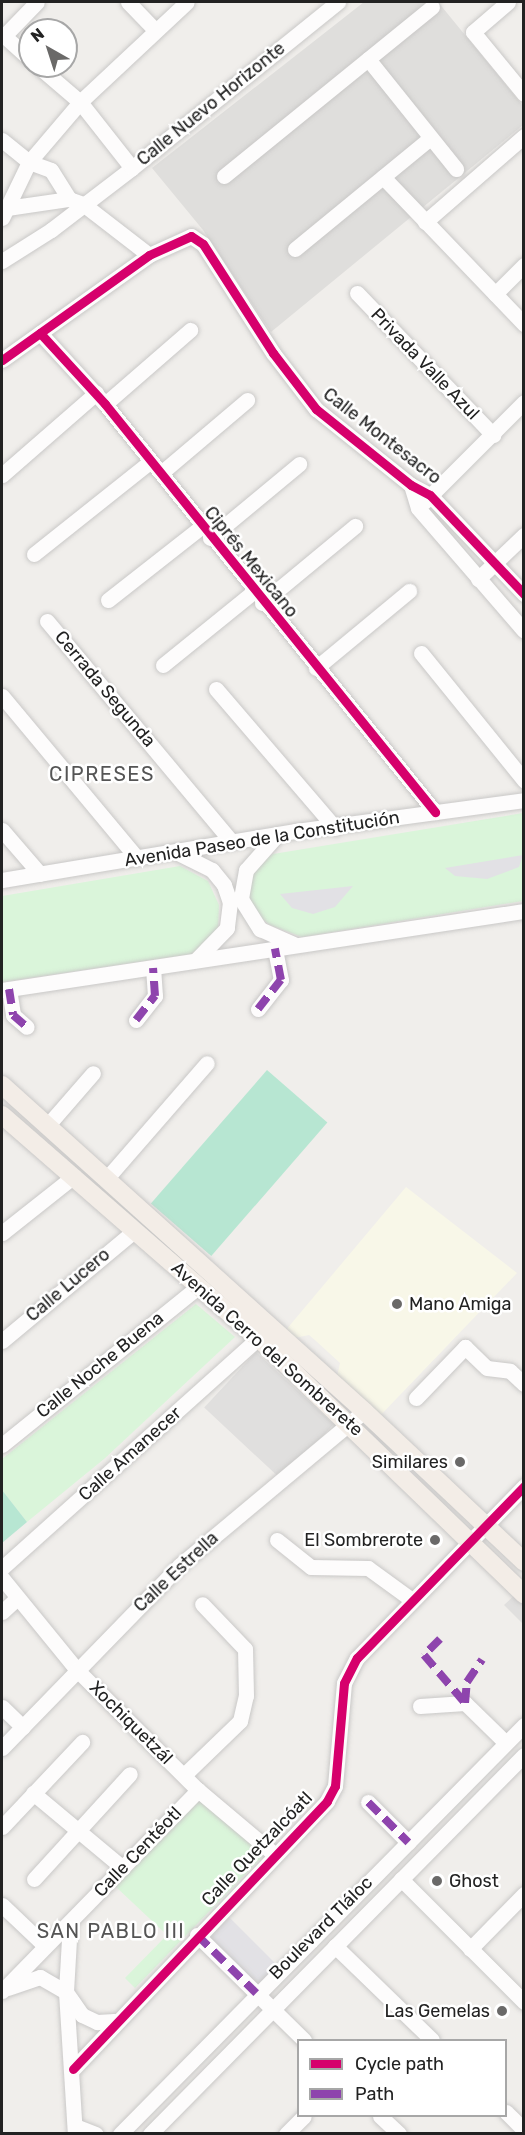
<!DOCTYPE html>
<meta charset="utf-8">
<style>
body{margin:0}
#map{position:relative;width:525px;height:2135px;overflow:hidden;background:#f0eeeb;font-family:Rubik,sans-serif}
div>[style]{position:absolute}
.residential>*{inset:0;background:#dfdedc}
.education>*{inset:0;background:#f8f7e8}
.park>*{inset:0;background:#daf5da}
.pitch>*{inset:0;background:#b7e6d2;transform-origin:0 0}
.parking>*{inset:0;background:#e0dfde;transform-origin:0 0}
.plaza>*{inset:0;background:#e2e1e5;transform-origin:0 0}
.roads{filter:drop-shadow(0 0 2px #c9c8c7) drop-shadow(0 0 2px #c9c8c7)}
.minor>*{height:15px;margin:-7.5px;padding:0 7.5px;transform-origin:7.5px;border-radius:7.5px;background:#fdfcfc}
.major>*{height:18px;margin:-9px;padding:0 9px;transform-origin:9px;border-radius:9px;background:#f3ede7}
.quiet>*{height:8px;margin-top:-4px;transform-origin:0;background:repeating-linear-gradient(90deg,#8e44ad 0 15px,transparent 0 23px)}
.cycleway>*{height:9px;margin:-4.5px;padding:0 4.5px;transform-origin:4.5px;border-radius:4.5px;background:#d6006c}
.dots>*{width:16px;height:16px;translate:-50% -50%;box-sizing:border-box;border:3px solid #fff;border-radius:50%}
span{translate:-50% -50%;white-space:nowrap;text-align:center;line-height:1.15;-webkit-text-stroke:5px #fff;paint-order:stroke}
.street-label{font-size:18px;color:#222}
.poi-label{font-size:18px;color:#222}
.left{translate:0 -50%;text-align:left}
.right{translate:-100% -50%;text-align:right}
.neighbourhood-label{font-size:20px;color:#555;letter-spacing:1.5px}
.frame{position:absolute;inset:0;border:3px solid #222;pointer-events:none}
.legend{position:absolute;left:297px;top:2039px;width:210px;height:78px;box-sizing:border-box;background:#fff;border:2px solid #a7a7a7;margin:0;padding:8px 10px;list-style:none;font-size:18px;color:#222}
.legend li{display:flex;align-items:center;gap:12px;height:30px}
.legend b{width:30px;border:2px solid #a7a7a7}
.north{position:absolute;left:18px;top:18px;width:60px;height:60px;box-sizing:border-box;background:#fff;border:2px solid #a7a7a7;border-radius:50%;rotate:321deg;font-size:16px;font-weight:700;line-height:24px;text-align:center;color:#222}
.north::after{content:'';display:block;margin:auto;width:21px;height:27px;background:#6a6968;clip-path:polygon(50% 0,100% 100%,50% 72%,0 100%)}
</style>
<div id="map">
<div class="residential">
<div style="clip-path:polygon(364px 2px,438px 2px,523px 106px,523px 125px,271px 332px,203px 230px,152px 168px)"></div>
</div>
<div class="education">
<div style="clip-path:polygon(406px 1187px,517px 1273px,375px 1421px,335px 1385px,340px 1363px,316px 1341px,309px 1335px,284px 1340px,280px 1337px)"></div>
</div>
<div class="park">
<div style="clip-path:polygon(523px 813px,523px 901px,302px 937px,270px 925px,255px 913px,247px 898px,247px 882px,255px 866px,273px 854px)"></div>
<div style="clip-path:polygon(180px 866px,208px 881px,219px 905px,218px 931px,192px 954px,2px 982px,2px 896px)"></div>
<div style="clip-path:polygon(196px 1304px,235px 1337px,104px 1459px,27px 1522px,2px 1490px,2px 1459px)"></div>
<div style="clip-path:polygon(198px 1799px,264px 1855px,135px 1988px,125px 1978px,167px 1935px,115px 1886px)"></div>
</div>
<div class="pitch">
<div style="left:267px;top:1070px;width:80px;height:177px;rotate:41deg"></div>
<div style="clip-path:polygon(2px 1490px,27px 1522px,2px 1543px)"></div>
</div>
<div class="parking">
<div style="left:256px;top:1352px;width:106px;height:76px;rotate:43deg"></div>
<div style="clip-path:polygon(520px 1590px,523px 1594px,523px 1624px,504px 1605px)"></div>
</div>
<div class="plaza">
<div style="clip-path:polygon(523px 855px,519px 867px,487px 879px,455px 876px,445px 868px)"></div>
<div style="clip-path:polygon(353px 886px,335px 907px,313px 914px,292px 908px,280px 894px)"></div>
<div style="left:222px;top:1910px;width:83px;height:35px;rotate:45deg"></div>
</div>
<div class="roads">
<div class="minor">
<div style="left:128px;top:2px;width:37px;rotate:46deg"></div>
<div style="left:508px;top:2px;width:46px;rotate:139.4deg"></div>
<div style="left:473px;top:32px;width:80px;rotate:50.6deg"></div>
<div style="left:2px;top:34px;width:38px;rotate:42deg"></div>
<div style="left:4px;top:36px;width:47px;rotate:-45.9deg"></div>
<div style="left:368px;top:59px;width:141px;rotate:51.3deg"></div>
<div style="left:38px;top:66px;width:55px;rotate:40.6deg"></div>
<div style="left:80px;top:102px;width:84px;rotate:51.8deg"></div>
<div style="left:2px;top:140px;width:35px;rotate:39deg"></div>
<div style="left:29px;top:162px;width:23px;rotate:20deg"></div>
<div style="left:51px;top:170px;width:34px;rotate:58deg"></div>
<div style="left:69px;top:199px;width:15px;rotate:20deg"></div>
<div style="left:83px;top:204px;width:83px;rotate:37.7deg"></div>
<div style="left:224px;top:176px;width:268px;rotate:-39.1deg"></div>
<div style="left:383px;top:177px;width:204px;rotate:46.2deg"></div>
<div style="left:7px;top:208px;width:63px;rotate:-8.3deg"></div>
<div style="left:2px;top:218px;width:62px;rotate:-64.3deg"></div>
<div style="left:29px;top:162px;width:79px;rotate:-49.6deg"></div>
<div style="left:80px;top:102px;width:146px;rotate:-43.1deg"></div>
<div style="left:425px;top:222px;width:131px;rotate:-41deg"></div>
<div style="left:295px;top:249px;width:175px;rotate:-39.4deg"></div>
<div style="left:2px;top:261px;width:58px;rotate:-32.3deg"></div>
<div style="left:51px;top:230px;width:102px;rotate:-37.4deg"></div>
<div style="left:132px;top:168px;width:265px;rotate:-38.9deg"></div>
<div style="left:357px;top:293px;width:197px;rotate:46.2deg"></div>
<div style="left:495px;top:294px;width:41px;rotate:-45deg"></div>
<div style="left:40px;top:333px;width:96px;rotate:47.5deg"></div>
<div style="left:105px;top:404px;width:525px;rotate:51.03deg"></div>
<div style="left:2px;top:360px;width:181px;rotate:-35.5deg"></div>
<div style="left:149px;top:255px;width:46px;rotate:-24.3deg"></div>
<div style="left:191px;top:236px;width:14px;rotate:34deg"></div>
<div style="left:203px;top:244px;width:130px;rotate:57.3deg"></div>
<div style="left:273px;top:353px;width:71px;rotate:52.5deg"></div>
<div style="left:316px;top:409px;width:122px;rotate:38.7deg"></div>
<div style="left:411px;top:485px;width:21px;rotate:28deg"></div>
<div style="left:430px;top:495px;width:137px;rotate:46.5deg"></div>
<div style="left:105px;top:404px;width:113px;rotate:-41deg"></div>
<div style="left:161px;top:473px;width:113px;rotate:-40.3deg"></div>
<div style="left:2px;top:475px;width:125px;rotate:-41.1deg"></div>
<div style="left:411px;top:485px;width:24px;rotate:73deg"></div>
<div style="left:418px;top:508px;width:162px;rotate:49.2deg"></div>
<div style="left:424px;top:502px;width:141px;rotate:-45deg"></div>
<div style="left:210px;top:538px;width:116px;rotate:-39.7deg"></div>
<div style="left:34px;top:554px;width:149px;rotate:-38.5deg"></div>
<div style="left:478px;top:579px;width:64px;rotate:-43.7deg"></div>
<div style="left:108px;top:600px;width:118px;rotate:-38.1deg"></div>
<div style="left:262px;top:603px;width:121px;rotate:-39.6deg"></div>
<div style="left:47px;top:621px;width:287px;rotate:50.1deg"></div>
<div style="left:421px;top:653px;width:164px;rotate:51deg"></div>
<div style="left:163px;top:665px;width:116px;rotate:-39deg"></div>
<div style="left:316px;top:668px;width:121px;rotate:-39.6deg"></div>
<div style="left:216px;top:689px;width:183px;rotate:49.4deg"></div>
<div style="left:2px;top:696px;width:211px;rotate:50.2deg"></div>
<div style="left:2px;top:830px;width:58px;rotate:49.2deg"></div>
<div style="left:277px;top:835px;width:47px;rotate:131.5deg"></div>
<div style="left:246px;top:870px;width:29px;rotate:100deg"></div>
<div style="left:241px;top:899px;width:36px;rotate:58deg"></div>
<div style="left:260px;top:929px;width:37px;rotate:24deg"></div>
<div style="left:176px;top:852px;width:40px;rotate:26.6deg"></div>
<div style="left:212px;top:870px;width:19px;rotate:51deg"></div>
<div style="left:224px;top:885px;width:18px;rotate:71deg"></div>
<div style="left:230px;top:902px;width:26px;rotate:97deg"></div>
<div style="left:227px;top:928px;width:45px;rotate:134.1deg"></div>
<div style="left:2px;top:880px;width:298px;rotate:-9.5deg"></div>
<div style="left:296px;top:831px;width:230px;rotate:-7.7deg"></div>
<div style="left:9px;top:989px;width:26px;rotate:81deg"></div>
<div style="left:13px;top:1015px;width:18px;rotate:41deg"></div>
<div style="left:2px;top:990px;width:528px;rotate:-8.61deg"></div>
<div style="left:258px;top:1009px;width:37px;rotate:-52deg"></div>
<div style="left:281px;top:980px;width:32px;rotate:-101deg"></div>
<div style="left:136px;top:1020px;width:31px;rotate:-52deg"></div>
<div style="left:155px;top:996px;width:28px;rotate:-94deg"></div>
<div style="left:47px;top:1126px;width:70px;rotate:-49deg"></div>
<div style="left:107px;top:1178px;width:152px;rotate:-49deg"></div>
<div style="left:2px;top:1233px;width:92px;rotate:-38.4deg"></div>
<div style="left:2px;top:1341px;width:173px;rotate:-39.8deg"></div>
<div style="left:416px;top:1398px;width:71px;rotate:-46.1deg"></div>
<div style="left:465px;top:1347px;width:30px;rotate:44deg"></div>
<div style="left:487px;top:1368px;width:23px;rotate:7deg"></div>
<div style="left:510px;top:1371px;width:19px;rotate:43deg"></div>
<div style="left:2px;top:1445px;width:253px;rotate:-38.9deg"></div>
<div style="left:277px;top:1540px;width:43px;rotate:38.5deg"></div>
<div style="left:311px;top:1567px;width:57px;rotate:1deg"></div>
<div style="left:368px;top:1568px;width:54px;rotate:36deg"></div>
<div style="left:2px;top:1568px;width:344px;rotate:-41.9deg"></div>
<div style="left:2px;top:1578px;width:119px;rotate:50.8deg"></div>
<div style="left:77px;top:1670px;width:170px;rotate:44.8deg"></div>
<div style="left:198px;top:1790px;width:99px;rotate:40.1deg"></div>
<div style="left:2px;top:1612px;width:21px;rotate:-43deg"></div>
<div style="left:420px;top:1706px;width:45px;rotate:-3.8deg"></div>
<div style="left:465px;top:1703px;width:57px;rotate:44.3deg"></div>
<div style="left:2px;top:1707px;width:29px;rotate:44deg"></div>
<div style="left:2px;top:1748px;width:255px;rotate:-45.8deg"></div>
<div style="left:180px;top:1565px;width:240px;rotate:-39.9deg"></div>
<div style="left:184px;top:1775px;width:78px;rotate:-44deg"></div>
<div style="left:240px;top:1721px;width:26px;rotate:-77deg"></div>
<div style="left:246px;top:1696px;width:47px;rotate:-91.2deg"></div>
<div style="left:245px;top:1649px;width:62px;rotate:-133.7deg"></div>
<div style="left:33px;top:1793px;width:117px;rotate:39.8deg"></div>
<div style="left:368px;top:1802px;width:57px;rotate:45deg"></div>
<div style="left:2px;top:1827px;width:117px;rotate:-46.7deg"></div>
<div style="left:34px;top:1879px;width:142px;rotate:-47.6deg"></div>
<div style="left:401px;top:1879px;width:174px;rotate:45deg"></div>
<div style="left:2px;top:1905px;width:59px;rotate:43.6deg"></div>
<div style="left:70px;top:1922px;width:70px;rotate:93.3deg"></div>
<div style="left:66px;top:1992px;width:142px;rotate:86.4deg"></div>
<div style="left:197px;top:1935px;width:150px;rotate:44.5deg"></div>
<div style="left:335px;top:1946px;width:135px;rotate:44.1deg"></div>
<div style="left:470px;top:1949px;width:77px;rotate:-45.5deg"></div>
<div style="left:8px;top:1988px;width:34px;rotate:-19deg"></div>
<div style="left:40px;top:1977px;width:30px;rotate:30deg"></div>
<div style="left:66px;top:1992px;width:28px;rotate:55deg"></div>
<div style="left:82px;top:2015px;width:17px;rotate:25deg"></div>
<div style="left:97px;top:2022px;width:17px;rotate:-3deg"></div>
<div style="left:2px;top:1991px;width:281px;rotate:-45.7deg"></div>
<div style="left:73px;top:2069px;width:369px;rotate:-46.5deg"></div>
<div style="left:327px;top:1801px;width:17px;rotate:-62deg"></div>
<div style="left:335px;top:1786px;width:103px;rotate:-85deg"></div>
<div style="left:344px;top:1683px;width:28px;rotate:-63deg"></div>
<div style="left:357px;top:1658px;width:240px;rotate:-45.8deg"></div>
<div style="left:506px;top:2112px;width:25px;rotate:45deg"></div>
<div style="left:380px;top:2116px;width:26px;rotate:43deg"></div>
<div style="left:75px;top:2126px;width:22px;rotate:21deg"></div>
<div style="left:120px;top:2134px;width:575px;rotate:-45.35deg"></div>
<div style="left:150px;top:2134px;width:532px;rotate:-45.38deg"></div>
<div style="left:286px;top:2134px;width:25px;rotate:-45deg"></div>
</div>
<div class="major">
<div style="left:2px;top:1085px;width:487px;rotate:42deg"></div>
<div style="left:364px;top:1411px;width:220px;rotate:43.3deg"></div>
<div style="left:2px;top:1115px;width:356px;rotate:41.1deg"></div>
<div style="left:270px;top:1349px;width:353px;rotate:44deg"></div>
</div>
</div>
<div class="quiet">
<div style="left:9px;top:989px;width:26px;rotate:81deg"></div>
<div style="left:13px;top:1015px;width:18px;rotate:41deg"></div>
<div style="left:258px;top:1009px;width:37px;rotate:-52deg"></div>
<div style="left:281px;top:980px;width:32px;rotate:-101deg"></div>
<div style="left:136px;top:1020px;width:31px;rotate:-52deg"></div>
<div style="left:155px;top:996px;width:28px;rotate:-94deg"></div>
<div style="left:440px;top:1639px;width:23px;rotate:135deg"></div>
<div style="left:424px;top:1655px;width:63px;rotate:49.5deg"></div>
<div style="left:465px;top:1703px;width:21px;rotate:-85deg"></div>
<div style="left:467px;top:1682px;width:27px;rotate:-56deg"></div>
<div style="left:368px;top:1802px;width:57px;rotate:45deg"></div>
<div style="left:197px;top:1935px;width:83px;rotate:44.5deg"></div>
</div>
<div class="cycleway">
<div style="left:40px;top:333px;width:96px;rotate:47.5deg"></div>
<div style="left:105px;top:404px;width:525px;rotate:51.03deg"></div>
<div style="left:2px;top:360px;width:181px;rotate:-35.5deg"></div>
<div style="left:149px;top:255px;width:46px;rotate:-24.3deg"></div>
<div style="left:191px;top:236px;width:14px;rotate:34deg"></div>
<div style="left:203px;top:244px;width:130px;rotate:57.3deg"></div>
<div style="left:273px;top:353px;width:71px;rotate:52.5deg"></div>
<div style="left:316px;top:409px;width:122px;rotate:38.7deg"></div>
<div style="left:411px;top:485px;width:21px;rotate:28deg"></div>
<div style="left:430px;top:495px;width:137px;rotate:46.5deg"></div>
<div style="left:73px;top:2069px;width:369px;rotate:-46.5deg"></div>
<div style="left:327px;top:1801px;width:17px;rotate:-62deg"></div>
<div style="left:335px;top:1786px;width:103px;rotate:-85deg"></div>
<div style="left:344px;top:1683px;width:28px;rotate:-63deg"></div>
<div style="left:357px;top:1658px;width:240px;rotate:-45.8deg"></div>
</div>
<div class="dots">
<div style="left:397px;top:1304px;background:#6a6968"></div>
<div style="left:460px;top:1462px;background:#6a6968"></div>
<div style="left:435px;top:1540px;background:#6a6968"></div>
<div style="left:437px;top:1881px;background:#6a6968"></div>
<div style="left:502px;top:2011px;background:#6a6968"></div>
</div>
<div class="street-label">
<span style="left:211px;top:104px;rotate:-39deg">Calle Nuevo Horizonte</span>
<span style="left:425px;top:364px;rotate:46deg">Privada Valle Azul</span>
<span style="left:382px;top:436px;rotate:38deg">Calle Montesacro</span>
<span style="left:251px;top:562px;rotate:51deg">Ciprés Mexicano</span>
<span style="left:105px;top:689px;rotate:50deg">Cerrada Segunda</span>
<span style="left:262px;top:839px;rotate:-9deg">Avenida Paseo de la Constitución</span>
<span style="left:68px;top:1285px;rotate:-40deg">Calle Lucero</span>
<span style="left:267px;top:1349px;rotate:42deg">Avenida Cerro del Sombrerete</span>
<span style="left:100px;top:1365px;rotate:-39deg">Calle Noche Buena</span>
<span style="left:130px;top:1454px;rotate:-42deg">Calle Amanecer</span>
<span style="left:176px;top:1572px;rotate:-43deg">Calle Estrella</span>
<span style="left:131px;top:1723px;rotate:45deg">Xochiquetzál</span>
<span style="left:257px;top:1849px;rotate:-46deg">Calle Quetzalcóatl</span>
<span style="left:138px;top:1852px;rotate:-46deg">Calle Centéotl</span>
<span style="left:321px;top:1928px;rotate:-45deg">Boulevard Tláloc</span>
</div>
<div class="poi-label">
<span class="left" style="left:409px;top:1304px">Mano Amiga</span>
<span class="right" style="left:448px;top:1462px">Similares</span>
<span class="right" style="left:423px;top:1540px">El Sombrerote</span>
<span class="left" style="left:449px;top:1881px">Ghost</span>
<span class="right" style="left:490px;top:2011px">Las Gemelas</span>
</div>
<div class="neighbourhood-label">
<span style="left:102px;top:774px">CIPRESES</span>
<span style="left:111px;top:1931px">SAN PABLO III</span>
</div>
<div class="frame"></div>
<ul class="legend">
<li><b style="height:8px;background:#d6006c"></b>Cycle path</li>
<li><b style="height:8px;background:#8e44ad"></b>Path</li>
</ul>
<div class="north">N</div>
</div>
